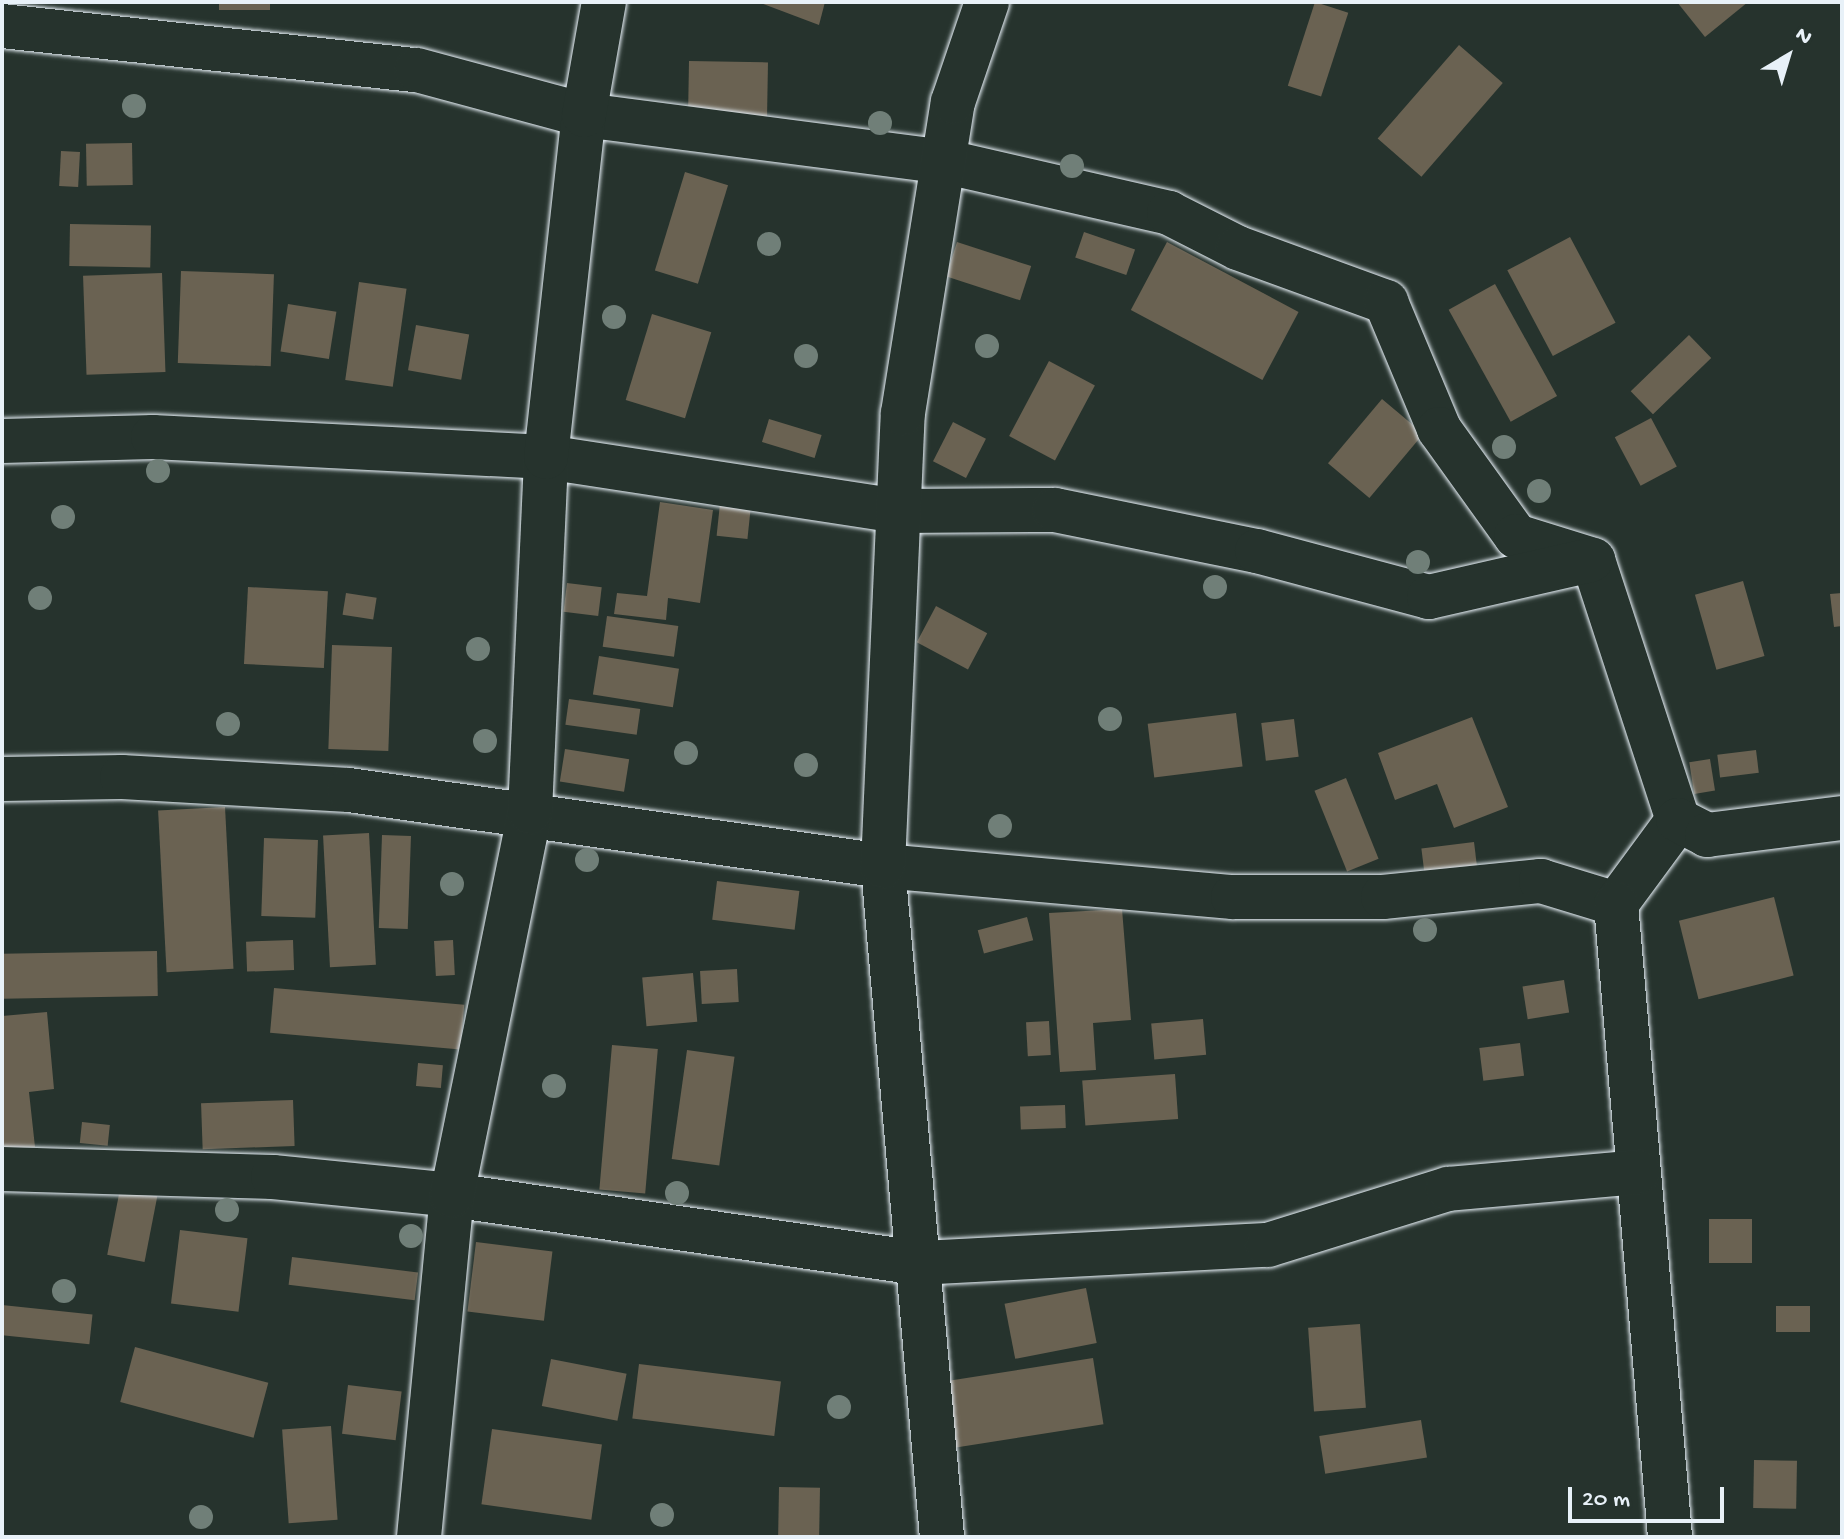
<!DOCTYPE html>
<style>
body{margin:0}
#map{position:relative;width:1844px;height:1539px;overflow:hidden;background:#26332d;font-family:"Gochi Hand",sans-serif}
div>[style]{position:absolute}
.building>*{inset:0;background:#6a6252;transform-origin:0 0}
.roads{filter:drop-shadow(0 0 2px #e8f1f8) drop-shadow(0 0 2px #e8f1f8)}
.minor>*{height:44px;margin:-22px;padding:0 22px;transform-origin:22px;border-radius:22px;background:#26332d}
.trees>*{width:24px;height:24px;margin:-12px;border-radius:50%;background:#707f78}
span{translate:-50% -50%;white-space:nowrap;text-align:center;line-height:1.15;-webkit-text-stroke:6px #26332d;paint-order:stroke}
.frame{position:absolute;inset:0;border:4px solid #e8f1f8;pointer-events:none}
.north{position:absolute;left:1748px;top:16px;width:80px;height:80px;-webkit-text-stroke:6px #26332d;paint-order:stroke;rotate:38deg;font-size:22px;font-weight:700;line-height:32px;text-align:center;color:#e8f1f8}
.north::after{content:'';display:block;margin:auto;width:28px;height:36px;background:#e8f1f8;clip-path:polygon(50% 0,100% 100%,50% 72%,0 100%)}
.scale{position:absolute;left:1568px;top:1487px;width:156px;height:36px;box-sizing:border-box;border:4px solid #e8f1f8;border-top:0;padding-left:10px;font-size:24px;line-height:28px;white-space:nowrap;color:#e8f1f8;-webkit-text-stroke:6px #26332d;paint-order:stroke}
</style>
<div id="map">
<div class="building">
<div style="left:219px;top:2px;width:51px;height:8px"></div>
<div style="clip-path:polygon(758px 2px,825px 2px,819px 25px)"></div>
<div style="left:1315px;top:2px;width:35px;height:88px;rotate:18deg"></div>
<div style="clip-path:polygon(1677px 2px,1748px 2px,1705px 37px)"></div>
<div style="left:1459px;top:45px;width:58px;height:124px;rotate:41deg"></div>
<div style="left:689px;top:61px;width:79px;height:58px;rotate:1deg"></div>
<div style="left:132px;top:143px;width:42px;height:46px;rotate:89deg"></div>
<div style="left:61px;top:151px;width:19px;height:35px;rotate:3deg"></div>
<div style="left:685px;top:172px;width:45px;height:103px;rotate:17deg"></div>
<div style="left:70px;top:224px;width:81px;height:42px;rotate:1deg"></div>
<div style="left:1084px;top:232px;width:54px;height:27px;rotate:19deg"></div>
<div style="left:1570px;top:237px;width:97px;height:71px;rotate:62deg"></div>
<div style="left:957px;top:242px;width:78px;height:36px;rotate:18deg"></div>
<div style="left:1167px;top:242px;width:149px;height:77px;rotate:28deg"></div>
<div style="left:181px;top:271px;width:93px;height:92px;rotate:2deg"></div>
<div style="left:162px;top:273px;width:99px;height:79px;rotate:88deg"></div>
<div style="left:359px;top:282px;width:48px;height:99px;rotate:8deg"></div>
<div style="left:1495px;top:284px;width:128px;height:53px;rotate:61deg"></div>
<div style="left:288px;top:304px;width:49px;height:48px;rotate:9deg"></div>
<div style="left:652px;top:314px;width:62px;height:90px;rotate:17deg"></div>
<div style="left:416px;top:325px;width:54px;height:46px;rotate:10deg"></div>
<div style="left:1689px;top:335px;width:32px;height:81px;rotate:46deg"></div>
<div style="left:1049px;top:361px;width:52px;height:85px;rotate:28deg"></div>
<div style="left:1382px;top:399px;width:54px;height:84px;rotate:40deg"></div>
<div style="left:1651px;top:418px;width:55px;height:41px;rotate:62deg"></div>
<div style="left:769px;top:419px;width:55px;height:24px;rotate:17deg"></div>
<div style="left:953px;top:422px;width:37px;height:44px;rotate:27deg"></div>
<div style="left:721px;top:494px;width:31px;height:42px;rotate:6deg"></div>
<div style="clip-path:polygon(660px 502px,713px 510px,700px 603px,668px 598px,666px 620px,614px 614px,617px 593px,647px 596px)"></div>
<div style="left:1743px;top:581px;width:78px;height:50px;rotate:74deg"></div>
<div style="left:567px;top:583px;width:35px;height:29px;rotate:7deg"></div>
<div style="left:248px;top:587px;width:80px;height:77px;rotate:3deg"></div>
<div style="left:346px;top:593px;width:31px;height:22px;rotate:9deg"></div>
<div style="clip-path:polygon(1842px 593px,1842px 626px,1834px 627px,1830px 594px)"></div>
<div style="left:936px;top:606px;width:58px;height:41px;rotate:28deg"></div>
<div style="left:607px;top:616px;width:72px;height:31px;rotate:8deg"></div>
<div style="left:332px;top:645px;width:60px;height:104px;rotate:2deg"></div>
<div style="left:599px;top:656px;width:81px;height:39px;rotate:9deg"></div>
<div style="left:569px;top:699px;width:72px;height:26px;rotate:8deg"></div>
<div style="left:1236px;top:713px;width:54px;height:89px;rotate:83deg"></div>
<div style="clip-path:polygon(1472px 717px,1508px 807px,1454px 828px,1437px 784px,1395px 800px,1378px 753px)"></div>
<div style="left:1294px;top:719px;width:38px;height:33px;rotate:83deg"></div>
<div style="left:565px;top:749px;width:65px;height:33px;rotate:9deg"></div>
<div style="left:1756px;top:750px;width:23px;height:39px;rotate:83deg"></div>
<div style="left:1710px;top:759px;width:32px;height:21px;rotate:81deg"></div>
<div style="left:1346px;top:778px;width:87px;height:34px;rotate:68deg"></div>
<div style="left:225px;top:807px;width:162px;height:67px;rotate:87deg"></div>
<div style="left:369px;top:833px;width:132px;height:46px;rotate:87deg"></div>
<div style="left:382px;top:835px;width:29px;height:93px;rotate:2deg"></div>
<div style="left:264px;top:838px;width:54px;height:78px;rotate:2deg"></div>
<div style="left:1474px;top:842px;width:31px;height:53px;rotate:83deg"></div>
<div style="left:717px;top:881px;width:83px;height:39px;rotate:7deg"></div>
<div style="left:1774px;top:897px;width:81px;height:98px;rotate:76deg"></div>
<div style="clip-path:polygon(1122px 909px,1131px 1020px,1093px 1023px,1096px 1070px,1060px 1072px,1049px 913px)"></div>
<div style="left:1027px;top:917px;width:24px;height:51px;rotate:75deg"></div>
<div style="left:293px;top:940px;width:30px;height:47px;rotate:88deg"></div>
<div style="left:453px;top:940px;width:35px;height:19px;rotate:87deg"></div>
<div style="left:157px;top:951px;width:45px;height:155px;rotate:89deg"></div>
<div style="left:737px;top:969px;width:33px;height:37px;rotate:87deg"></div>
<div style="left:693px;top:973px;width:49px;height:51px;rotate:85deg"></div>
<div style="left:1564px;top:980px;width:33px;height:42px;rotate:81deg"></div>
<div style="left:274px;top:988px;width:191px;height:45px;rotate:5deg"></div>
<div style="clip-path:polygon(47px 1012px,54px 1089px,29px 1092px,35px 1147px,2px 1150px,2px 1016px)"></div>
<div style="left:1203px;top:1019px;width:36px;height:52px;rotate:85deg"></div>
<div style="left:1049px;top:1021px;width:34px;height:23px;rotate:87deg"></div>
<div style="left:1520px;top:1043px;width:33px;height:41px;rotate:83deg"></div>
<div style="left:612px;top:1045px;width:46px;height:145px;rotate:5deg"></div>
<div style="left:687px;top:1050px;width:48px;height:110px;rotate:8deg"></div>
<div style="left:418px;top:1063px;width:25px;height:23px;rotate:5deg"></div>
<div style="left:1175px;top:1074px;width:45px;height:93px;rotate:86deg"></div>
<div style="left:293px;top:1100px;width:46px;height:92px;rotate:88deg"></div>
<div style="left:1065px;top:1105px;width:23px;height:45px;rotate:88deg"></div>
<div style="left:82px;top:1122px;width:28px;height:21px;rotate:6deg"></div>
<div style="left:120px;top:1189px;width:38px;height:67px;rotate:11deg"></div>
<div style="left:1709px;top:1219px;width:43px;height:44px"></div>
<div style="left:180px;top:1230px;width:68px;height:74px;rotate:7deg"></div>
<div style="left:476px;top:1242px;width:77px;height:70px;rotate:7deg"></div>
<div style="left:292px;top:1257px;width:127px;height:28px;rotate:7deg"></div>
<div style="left:1086px;top:1288px;width:56px;height:83px;rotate:79deg"></div>
<div style="left:2px;top:1305px;width:91px;height:30px;rotate:6deg"></div>
<div style="left:1810px;top:1306px;width:26px;height:34px;rotate:90deg"></div>
<div style="left:1360px;top:1324px;width:84px;height:52px;rotate:86deg"></div>
<div style="left:135px;top:1347px;width:138px;height:57px;rotate:15deg"></div>
<div style="left:1093px;top:1358px;width:67px;height:159px;rotate:81deg"></div>
<div style="left:551px;top:1359px;width:77px;height:48px;rotate:11deg"></div>
<div style="left:639px;top:1364px;width:143px;height:55px;rotate:7deg"></div>
<div style="left:348px;top:1385px;width:54px;height:49px;rotate:7deg"></div>
<div style="left:1421px;top:1420px;width:38px;height:103px;rotate:81deg"></div>
<div style="left:331px;top:1426px;width:94px;height:49px;rotate:86deg"></div>
<div style="left:492px;top:1429px;width:111px;height:76px;rotate:8deg"></div>
<div style="left:1754px;top:1460px;width:43px;height:48px;rotate:1deg"></div>
<div style="left:779px;top:1487px;width:41px;height:50px;rotate:1deg"></div>
</div>
<div class="roads">
<div class="minor">
<div style="left:2px;top:26px;width:417px;rotate:6.1deg"></div>
<div style="left:417px;top:70px;width:173px;rotate:15.1deg"></div>
<div style="left:584px;top:115px;width:366px;rotate:7.4deg"></div>
<div style="left:947px;top:162px;width:228px;rotate:12.9deg"></div>
<div style="left:1169px;top:213px;width:77px;rotate:26.9deg"></div>
<div style="left:1238px;top:248px;width:158px;rotate:20deg"></div>
<div style="left:1386px;top:302px;width:138px;rotate:67.3deg"></div>
<div style="left:1439px;top:429px;width:132px;rotate:54.3deg"></div>
<div style="left:1516px;top:536px;width:81px;rotate:17.3deg"></div>
<div style="left:1593px;top:560px;width:274px;rotate:71.9deg"></div>
<div style="left:2px;top:441px;width:151px;rotate:-1.5deg"></div>
<div style="left:153px;top:437px;width:394px;rotate:2.9deg"></div>
<div style="left:546px;top:457px;width:358px;rotate:8.7deg"></div>
<div style="left:900px;top:511px;width:155px;rotate:-0.4deg"></div>
<div style="left:1055px;top:510px;width:206px;rotate:11.5deg"></div>
<div style="left:1257px;top:551px;width:178px;rotate:15deg"></div>
<div style="left:1429px;top:597px;width:166px;rotate:-12.9deg"></div>
<div style="left:2px;top:779px;width:120px;rotate:-1deg"></div>
<div style="left:122px;top:777px;width:227px;rotate:3.3deg"></div>
<div style="left:349px;top:790px;width:539px;rotate:8.1deg"></div>
<div style="left:883px;top:866px;width:351px;rotate:5.1deg"></div>
<div style="left:1233px;top:897px;width:150px"></div>
<div style="left:1383px;top:897px;width:159px;rotate:-5.8deg"></div>
<div style="left:1541px;top:881px;width:78px;rotate:17deg"></div>
<div style="left:1616px;top:904px;width:104px;rotate:-53.6deg"></div>
<div style="left:1678px;top:820px;width:33px;rotate:27deg"></div>
<div style="left:1707px;top:835px;width:136px;rotate:-7.2deg"></div>
<div style="left:1616px;top:904px;width:635px;rotate:85.12deg"></div>
<div style="left:2px;top:1169px;width:271px;rotate:1.7deg"></div>
<div style="left:273px;top:1177px;width:180px;rotate:5.7deg"></div>
<div style="left:452px;top:1195px;width:473px;rotate:8.3deg"></div>
<div style="left:920px;top:1263px;width:348px;rotate:-3deg"></div>
<div style="left:1268px;top:1245px;width:189px;rotate:-17.3deg"></div>
<div style="left:1448px;top:1189px;width:191px;rotate:-5.1deg"></div>
<div style="left:419px;top:1537px;width:344px;rotate:-84.5deg"></div>
<div style="left:452px;top:1195px;width:391px;rotate:-78.5deg"></div>
<div style="left:530px;top:812px;width:355px;rotate:-87.4deg"></div>
<div style="left:546px;top:457px;width:344px;rotate:-83.7deg"></div>
<div style="left:584px;top:115px;width:115px;rotate:-80deg"></div>
<div style="left:942px;top:1537px;width:674px;rotate:-95.03deg"></div>
<div style="left:883px;top:866px;width:453px;rotate:-87.5deg"></div>
<div style="left:903px;top:413px;width:315px;rotate:-80.9deg"></div>
<div style="left:953px;top:102px;width:106px;rotate:-71.2deg"></div>
</div>
</div>
<div class="trees">
<div style="left:134px;top:106px"></div>
<div style="left:880px;top:123px"></div>
<div style="left:1072px;top:166px"></div>
<div style="left:769px;top:244px"></div>
<div style="left:614px;top:317px"></div>
<div style="left:987px;top:346px"></div>
<div style="left:806px;top:356px"></div>
<div style="left:1504px;top:447px"></div>
<div style="left:158px;top:471px"></div>
<div style="left:1539px;top:491px"></div>
<div style="left:63px;top:517px"></div>
<div style="left:1418px;top:562px"></div>
<div style="left:1215px;top:587px"></div>
<div style="left:40px;top:598px"></div>
<div style="left:478px;top:649px"></div>
<div style="left:1110px;top:719px"></div>
<div style="left:228px;top:724px"></div>
<div style="left:485px;top:741px"></div>
<div style="left:686px;top:753px"></div>
<div style="left:806px;top:765px"></div>
<div style="left:1000px;top:826px"></div>
<div style="left:587px;top:860px"></div>
<div style="left:452px;top:884px"></div>
<div style="left:1425px;top:930px"></div>
<div style="left:554px;top:1086px"></div>
<div style="left:677px;top:1193px"></div>
<div style="left:227px;top:1210px"></div>
<div style="left:411px;top:1236px"></div>
<div style="left:64px;top:1291px"></div>
<div style="left:839px;top:1407px"></div>
<div style="left:662px;top:1515px"></div>
<div style="left:201px;top:1517px"></div>
</div>
<div class="frame"></div>
<div class="north">N</div>
<div class="scale">20 m</div>
</div>
